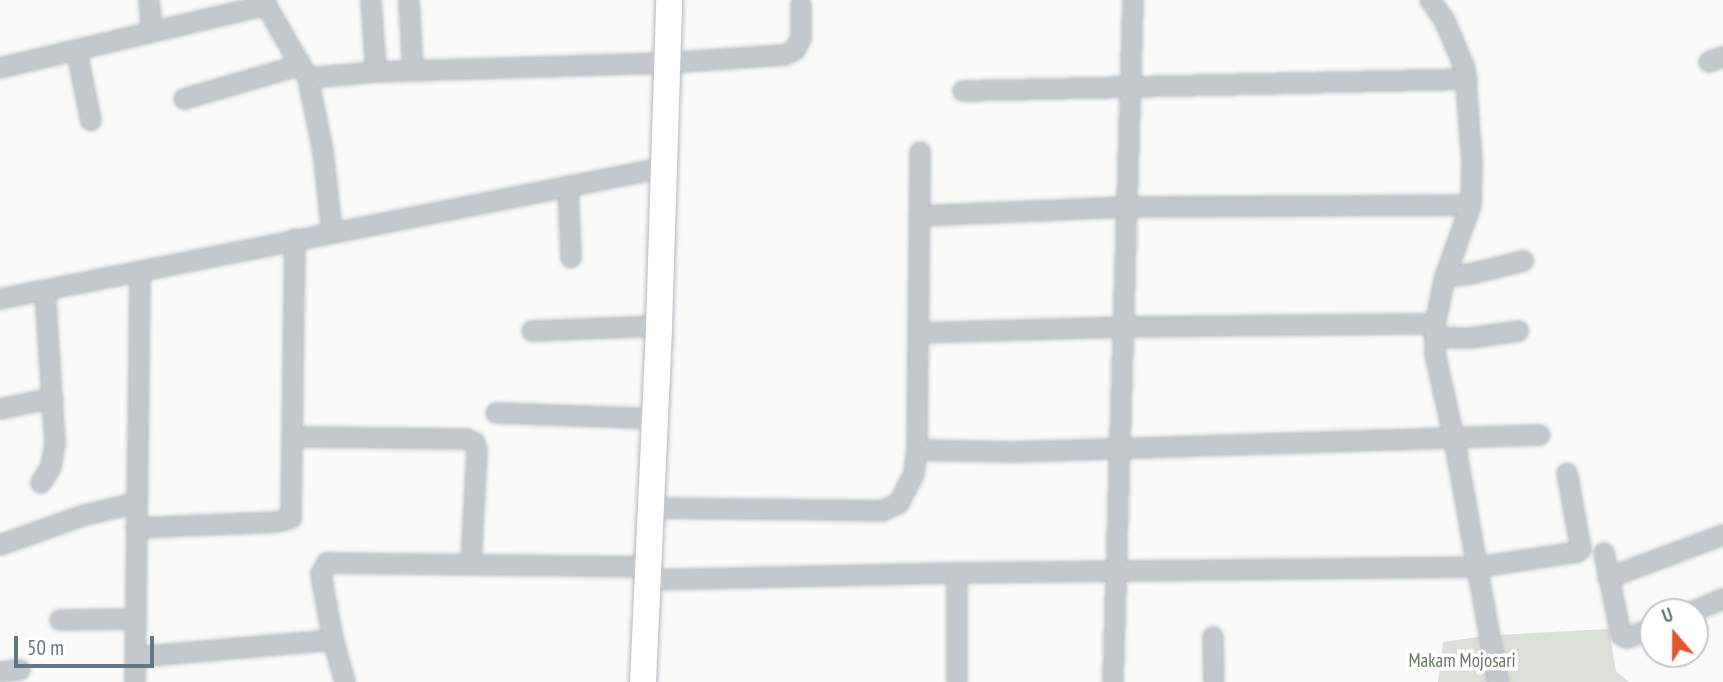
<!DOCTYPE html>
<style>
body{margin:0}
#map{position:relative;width:1723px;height:682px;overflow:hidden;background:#fafaf8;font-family:"PT Sans Narrow",sans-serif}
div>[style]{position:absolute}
.green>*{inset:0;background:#dadfd7}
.roads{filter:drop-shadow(0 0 2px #b3babf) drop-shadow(0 0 2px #b3babf)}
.minor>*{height:18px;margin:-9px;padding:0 9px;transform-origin:9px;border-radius:9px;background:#c3c8cc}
.secondary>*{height:26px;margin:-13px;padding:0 13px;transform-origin:13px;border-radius:13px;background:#fff}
span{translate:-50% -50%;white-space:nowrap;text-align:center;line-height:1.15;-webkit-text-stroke:7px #fff;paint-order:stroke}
.park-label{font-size:19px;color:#687a64}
.north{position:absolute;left:1639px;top:598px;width:70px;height:70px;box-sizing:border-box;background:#fff;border:2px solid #c1c8cd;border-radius:50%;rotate:340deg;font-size:19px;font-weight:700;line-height:28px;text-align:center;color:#657683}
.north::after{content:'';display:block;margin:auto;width:24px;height:32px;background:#e4572e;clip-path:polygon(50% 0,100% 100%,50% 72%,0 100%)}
.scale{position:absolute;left:14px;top:636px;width:140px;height:32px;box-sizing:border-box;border:4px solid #657683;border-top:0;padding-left:9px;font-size:21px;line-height:24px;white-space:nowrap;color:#657683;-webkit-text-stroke:5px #fff;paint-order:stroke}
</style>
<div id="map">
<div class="green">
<div style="clip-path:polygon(1609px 629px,1616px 671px,1629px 682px,1505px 682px,1497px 635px)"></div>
<div style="clip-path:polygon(1485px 636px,1490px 682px,1438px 682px,1443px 642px)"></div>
</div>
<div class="roads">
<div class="minor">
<div style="left:149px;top:0;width:32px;rotate:85deg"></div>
<div style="left:263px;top:0;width:90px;rotate:60deg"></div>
<div style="left:308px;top:78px;width:75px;rotate:78.4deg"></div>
<div style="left:323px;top:151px;width:81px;rotate:83.7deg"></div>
<div style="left:371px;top:0;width:72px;rotate:86deg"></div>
<div style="left:409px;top:0;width:71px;rotate:86.8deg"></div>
<div style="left:1430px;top:0;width:24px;rotate:54deg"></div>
<div style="left:1444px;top:19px;width:54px;rotate:67.2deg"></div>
<div style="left:1465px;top:69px;width:93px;rotate:85.7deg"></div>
<div style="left:1472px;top:162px;width:43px;rotate:91.3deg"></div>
<div style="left:1471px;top:205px;width:77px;rotate:109.9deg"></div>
<div style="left:1445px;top:277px;width:48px;rotate:102deg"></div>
<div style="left:1435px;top:324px;width:30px;rotate:90deg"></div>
<div style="left:1435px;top:354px;width:86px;rotate:77.3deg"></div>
<div style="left:1454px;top:438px;width:248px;rotate:79.8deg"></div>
<div style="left:77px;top:52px;width:70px;rotate:78.5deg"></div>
<div style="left:1709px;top:62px;width:15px;rotate:-20deg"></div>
<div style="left:0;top:68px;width:274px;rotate:-13.3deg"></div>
<div style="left:308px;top:78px;width:68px;rotate:-5deg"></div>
<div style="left:376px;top:72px;width:289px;rotate:-1.8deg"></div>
<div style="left:665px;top:63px;width:120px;rotate:-3.8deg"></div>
<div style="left:785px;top:55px;width:11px;rotate:-27deg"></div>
<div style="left:795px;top:50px;width:13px;rotate:-63deg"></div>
<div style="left:801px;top:38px;width:33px;rotate:-90deg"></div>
<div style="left:963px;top:91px;width:504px;rotate:-1.36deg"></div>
<div style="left:184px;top:99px;width:121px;rotate:-16.3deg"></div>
<div style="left:568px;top:186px;width:72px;rotate:87.6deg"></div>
<div style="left:919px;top:216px;width:208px;rotate:-2.5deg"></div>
<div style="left:1127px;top:207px;width:344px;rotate:-0.3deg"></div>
<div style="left:1445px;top:277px;width:25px;rotate:-7deg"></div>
<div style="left:1470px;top:274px;width:55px;rotate:-13.8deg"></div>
<div style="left:0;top:299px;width:675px;rotate:-11.19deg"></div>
<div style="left:532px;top:331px;width:127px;rotate:-2.3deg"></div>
<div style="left:919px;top:333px;width:205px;rotate:-1.7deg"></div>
<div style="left:1124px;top:327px;width:311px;rotate:-0.6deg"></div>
<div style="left:1434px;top:337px;width:36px;rotate:2deg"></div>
<div style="left:1470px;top:338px;width:49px;rotate:-8.1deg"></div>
<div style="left:0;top:409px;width:54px;rotate:-11.7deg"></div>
<div style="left:496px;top:413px;width:160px;rotate:2.1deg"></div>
<div style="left:294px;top:437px;width:173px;rotate:0.7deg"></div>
<div style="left:467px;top:439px;width:9px;rotate:27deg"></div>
<div style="left:475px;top:443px;width:7px;rotate:74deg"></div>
<div style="left:477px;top:450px;width:114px;rotate:93deg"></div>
<div style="left:917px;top:450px;width:96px;rotate:1.2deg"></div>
<div style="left:1013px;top:452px;width:527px;rotate:-1.85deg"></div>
<div style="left:41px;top:483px;width:19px;rotate:-58deg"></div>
<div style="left:51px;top:467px;width:22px;rotate:-80deg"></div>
<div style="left:55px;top:445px;width:155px;rotate:-93.7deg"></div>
<div style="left:652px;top:508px;width:230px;rotate:0.7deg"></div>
<div style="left:882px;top:511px;width:19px;rotate:-25deg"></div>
<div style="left:899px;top:503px;width:34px;rotate:-63deg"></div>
<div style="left:914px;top:473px;width:23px;rotate:-83deg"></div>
<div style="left:917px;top:450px;width:298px;rotate:-89.4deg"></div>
<div style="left:136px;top:528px;width:142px;rotate:-2.4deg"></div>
<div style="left:278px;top:522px;width:14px;rotate:-17deg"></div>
<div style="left:291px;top:518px;width:279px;rotate:-89.2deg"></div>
<div style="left:0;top:545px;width:90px;rotate:-19.4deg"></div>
<div style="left:85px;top:515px;width:52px;rotate:-13.2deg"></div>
<div style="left:1604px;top:553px;width:84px;rotate:78.3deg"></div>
<div style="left:1621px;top:635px;width:7px;rotate:27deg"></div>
<div style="left:1627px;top:638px;width:28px;rotate:-21deg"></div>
<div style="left:957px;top:573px;width:109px;rotate:90deg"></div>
<div style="left:1608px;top:578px;width:123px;rotate:-20.5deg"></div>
<div style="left:647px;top:580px;width:310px;rotate:-1.3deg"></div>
<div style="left:957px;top:573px;width:522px;rotate:-0.66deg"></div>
<div style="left:1479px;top:567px;width:99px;rotate:-8.7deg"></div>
<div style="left:1577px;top:552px;width:5px;rotate:-37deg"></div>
<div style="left:1581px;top:549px;width:77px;rotate:-100.4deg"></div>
<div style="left:1692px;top:612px;width:34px;rotate:-23deg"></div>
<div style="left:60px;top:620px;width:76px;rotate:-0.8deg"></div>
<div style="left:1213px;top:637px;width:45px;rotate:88.7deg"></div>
<div style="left:136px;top:657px;width:198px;rotate:-4.9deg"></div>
<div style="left:0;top:672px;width:20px;rotate:-6deg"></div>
<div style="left:135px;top:682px;width:410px;rotate:-89.3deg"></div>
<div style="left:345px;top:682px;width:44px;rotate:-105.9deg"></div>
<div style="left:333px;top:640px;width:67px;rotate:-100.3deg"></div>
<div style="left:321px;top:574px;width:13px;rotate:-61deg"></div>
<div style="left:327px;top:563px;width:320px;rotate:0.7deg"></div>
<div style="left:1113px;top:682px;width:682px;rotate:-88.32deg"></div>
</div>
<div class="secondary">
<div style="left:643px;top:682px;width:356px;rotate:-87.4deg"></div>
<div style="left:659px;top:326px;width:326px;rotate:-88.2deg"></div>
</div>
</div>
<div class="park-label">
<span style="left:1462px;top:661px">Makam Mojosari</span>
</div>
<div class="north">U</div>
<div class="scale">50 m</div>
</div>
